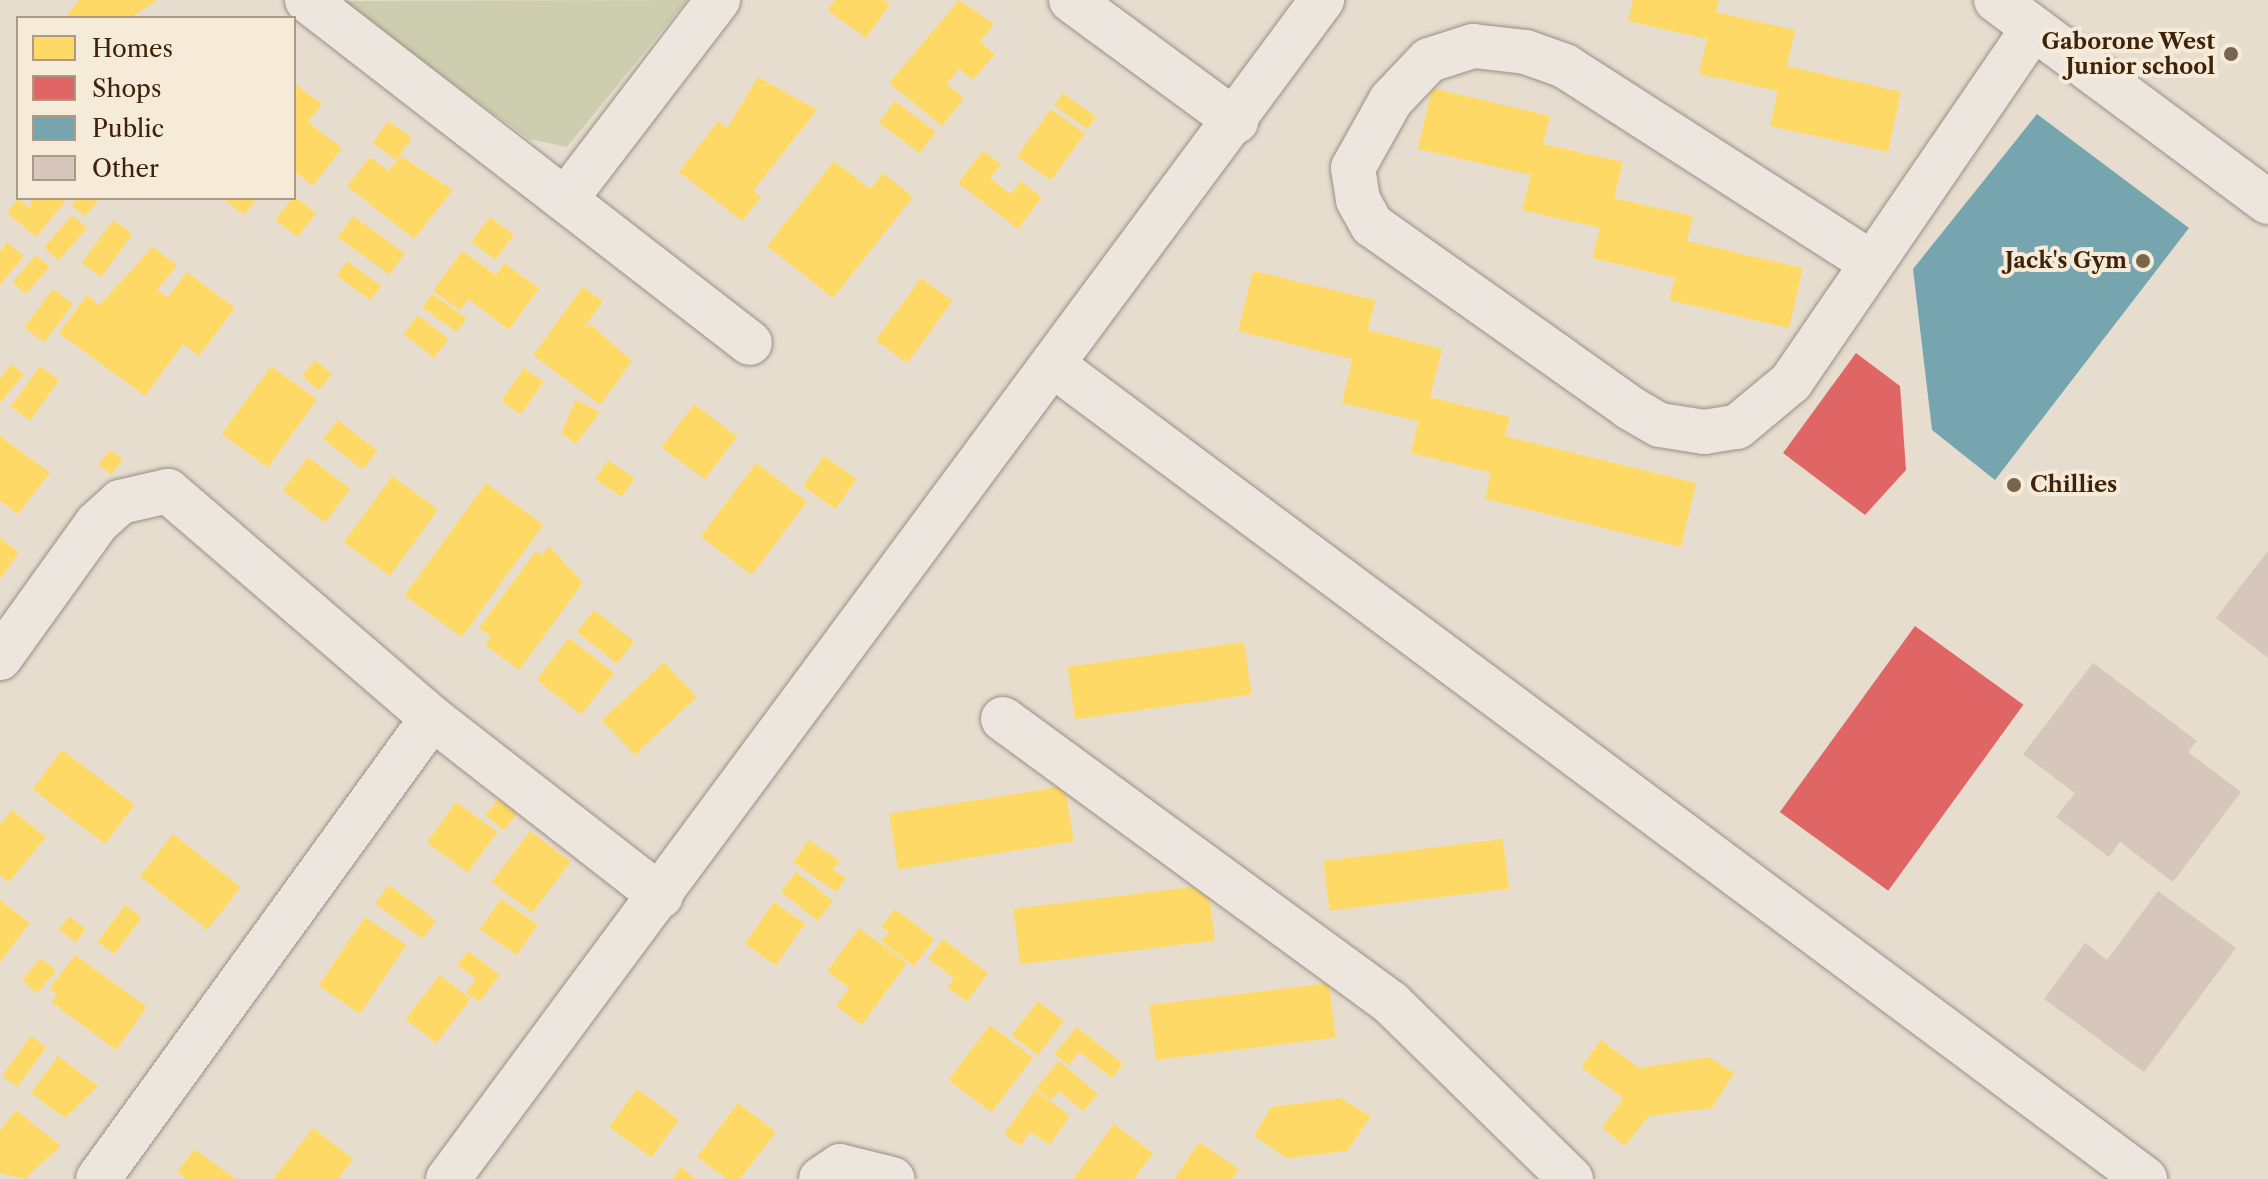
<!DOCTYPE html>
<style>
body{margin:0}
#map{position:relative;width:2268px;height:1179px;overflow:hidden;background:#e7ddcf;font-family:"Libre Caslon Text",serif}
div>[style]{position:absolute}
.green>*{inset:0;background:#cdceb0}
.homes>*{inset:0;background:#ffd966;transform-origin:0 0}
.shops>*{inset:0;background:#e06666;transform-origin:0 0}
.public>*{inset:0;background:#76a5af}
.building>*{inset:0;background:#d6c6bc}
.roads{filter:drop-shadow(0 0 2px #999085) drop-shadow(0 0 2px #999085)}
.minor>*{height:44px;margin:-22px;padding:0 22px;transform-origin:22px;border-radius:22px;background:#ece6df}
.dots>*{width:22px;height:22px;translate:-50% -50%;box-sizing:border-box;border:4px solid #f6ead9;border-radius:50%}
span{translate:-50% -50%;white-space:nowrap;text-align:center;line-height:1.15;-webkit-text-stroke:8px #f6ead9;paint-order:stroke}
.poi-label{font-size:22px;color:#3e2308;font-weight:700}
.right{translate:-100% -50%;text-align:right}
.left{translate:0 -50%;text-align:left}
.legend{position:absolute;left:16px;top:16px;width:280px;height:184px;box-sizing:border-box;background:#f6ead9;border:2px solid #ac9a85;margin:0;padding:10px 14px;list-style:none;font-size:24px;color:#3e2308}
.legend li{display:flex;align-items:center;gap:16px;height:40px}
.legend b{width:40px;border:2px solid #ac9a85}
</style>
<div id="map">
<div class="green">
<div style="clip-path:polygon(687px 0,567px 147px,529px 139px,339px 1px)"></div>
</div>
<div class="homes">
<div style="clip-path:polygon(79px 0,157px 0,130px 18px,65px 18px)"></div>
<div style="clip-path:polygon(835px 0,884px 0,890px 4px,866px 38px,827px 10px)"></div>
<div style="clip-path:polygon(959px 0,994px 24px,980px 42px,995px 54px,973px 80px,959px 69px,947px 84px,964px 98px,942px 126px,889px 83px)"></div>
<div style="clip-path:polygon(1633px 0,1719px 0,1716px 12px,1795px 30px,1787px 66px,1901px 92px,1888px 152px,1770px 126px,1778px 91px,1699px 74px,1707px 39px,1628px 21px)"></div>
<div style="clip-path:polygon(758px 77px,817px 110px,753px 191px,761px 197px,742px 221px,679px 172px,718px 121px,727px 128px)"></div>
<div style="clip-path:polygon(294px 83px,322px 104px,308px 122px,342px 148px,313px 186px,294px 171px)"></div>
<div style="clip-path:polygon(1432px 88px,1550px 116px,1543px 144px,1623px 162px,1614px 198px,1693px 216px,1687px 241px,1803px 268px,1789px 328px,1669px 300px,1675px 278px,1592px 258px,1600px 228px,1522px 210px,1531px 175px,1418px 149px)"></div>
<div style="left:1063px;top:93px;width:41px;height:15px;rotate:36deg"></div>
<div style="left:895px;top:101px;width:51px;height:27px;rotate:37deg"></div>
<div style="left:1051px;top:109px;width:42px;height:58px;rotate:36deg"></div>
<div style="left:388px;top:121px;width:29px;height:27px;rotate:35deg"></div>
<div style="clip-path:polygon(983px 151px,1001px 164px,990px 178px,1011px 194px,1021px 181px,1042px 197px,1018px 229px,958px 183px)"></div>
<div style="clip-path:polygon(401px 156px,453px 190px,414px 239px,347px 186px,370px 157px,388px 171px)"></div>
<div style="clip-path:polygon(834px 161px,870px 189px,883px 173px,913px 197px,833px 298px,767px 246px)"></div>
<div style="left:294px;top:196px;width:28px;height:30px;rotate:38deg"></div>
<div style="clip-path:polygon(32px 198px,68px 198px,36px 237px,7px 213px,18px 199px,30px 208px)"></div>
<div style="clip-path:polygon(77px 198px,95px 198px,98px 201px,85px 216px,71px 205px)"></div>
<div style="clip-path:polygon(222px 198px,258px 198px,244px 215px)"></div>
<div style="left:72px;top:215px;width:20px;height:43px;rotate:41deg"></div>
<div style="left:353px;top:216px;width:64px;height:26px;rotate:36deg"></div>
<div style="left:490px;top:217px;width:30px;height:31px;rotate:37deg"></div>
<div style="left:113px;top:220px;width:24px;height:53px;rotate:36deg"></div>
<div style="clip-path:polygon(7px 242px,24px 256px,0 285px,0 251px)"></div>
<div style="clip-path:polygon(153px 247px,177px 265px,157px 290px,168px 297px,187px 272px,235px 308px,199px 356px,183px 344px,145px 396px,59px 333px,87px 295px,99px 305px)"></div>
<div style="clip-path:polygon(462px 251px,496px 275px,504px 263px,539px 288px,509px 330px,468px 299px,460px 310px,433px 291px)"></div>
<div style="left:36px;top:255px;width:18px;height:36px;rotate:41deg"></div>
<div style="left:347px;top:261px;width:42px;height:18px;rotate:36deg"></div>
<div style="clip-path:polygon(1253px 271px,1375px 300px,1368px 330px,1442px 349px,1430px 397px,1510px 417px,1505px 436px,1696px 483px,1681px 547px,1485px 499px,1491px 473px,1411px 453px,1418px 421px,1342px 403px,1352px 359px,1238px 331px)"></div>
<div style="left:921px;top:278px;width:39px;height:77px;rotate:36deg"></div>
<div style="clip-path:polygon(583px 287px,603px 301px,583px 329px,590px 324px,632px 361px,600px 405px,533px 355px)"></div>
<div style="left:53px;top:289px;width:25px;height:48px;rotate:37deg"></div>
<div style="left:432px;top:294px;width:42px;height:17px;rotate:35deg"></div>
<div style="left:418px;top:315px;width:39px;height:24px;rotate:38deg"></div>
<div style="left:315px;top:360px;width:22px;height:21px;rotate:39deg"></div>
<div style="clip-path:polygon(11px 364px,24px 374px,0 403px,0 378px)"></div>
<div style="left:40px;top:366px;width:24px;height:50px;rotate:36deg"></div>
<div style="left:271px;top:366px;width:57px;height:84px;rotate:36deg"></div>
<div style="left:524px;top:368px;width:24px;height:40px;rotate:35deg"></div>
<div style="clip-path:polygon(576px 400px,600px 412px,576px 444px,561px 433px)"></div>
<div style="left:694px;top:404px;width:54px;height:54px;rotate:37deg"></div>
<div style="left:338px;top:420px;width:50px;height:24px;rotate:38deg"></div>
<div style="clip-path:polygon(0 436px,50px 473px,18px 514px,0 501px)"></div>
<div style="clip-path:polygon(110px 450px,123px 459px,111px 475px,98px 464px)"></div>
<div style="left:824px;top:456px;width:40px;height:37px;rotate:35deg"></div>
<div style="left:308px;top:457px;width:53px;height:42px;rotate:37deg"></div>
<div style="left:608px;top:460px;width:32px;height:23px;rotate:34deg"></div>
<div style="left:756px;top:463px;width:64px;height:92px;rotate:37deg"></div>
<div style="left:392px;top:476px;width:57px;height:82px;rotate:36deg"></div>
<div style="left:486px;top:483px;width:71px;height:139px;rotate:36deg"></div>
<div style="clip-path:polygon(0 538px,19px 553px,0 579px)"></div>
<div style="clip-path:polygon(549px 546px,583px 583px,519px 670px,485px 645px,491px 637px,479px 628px,536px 551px,542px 555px)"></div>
<div style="left:594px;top:610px;width:51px;height:28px;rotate:38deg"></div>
<div style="left:569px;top:638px;width:57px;height:53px;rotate:38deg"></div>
<div style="left:1244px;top:642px;width:53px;height:178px;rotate:82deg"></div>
<div style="left:664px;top:662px;width:48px;height:85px;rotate:47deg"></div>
<div style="left:62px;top:750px;width:91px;height:49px;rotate:37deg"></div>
<div style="left:1065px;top:786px;width:56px;height:178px;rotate:81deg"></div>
<div style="left:498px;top:799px;width:24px;height:21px;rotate:38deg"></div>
<div style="left:456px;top:802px;width:51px;height:50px;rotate:36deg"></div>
<div style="clip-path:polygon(12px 810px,46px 837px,9px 882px,0 875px,0 824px)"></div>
<div style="left:530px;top:831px;width:51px;height:64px;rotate:37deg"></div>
<div style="left:173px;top:834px;width:86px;height:54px;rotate:38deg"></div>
<div style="left:1503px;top:839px;width:50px;height:181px;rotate:83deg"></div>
<div style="clip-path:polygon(809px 840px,840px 861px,833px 870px,846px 878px,836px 892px,793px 862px)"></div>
<div style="left:796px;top:872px;width:47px;height:25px;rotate:38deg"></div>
<div style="left:389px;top:885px;width:59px;height:23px;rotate:37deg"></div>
<div style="left:1208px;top:885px;width:56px;height:196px;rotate:83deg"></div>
<div style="left:501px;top:899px;width:45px;height:37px;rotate:35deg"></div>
<div style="clip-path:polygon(0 900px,30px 923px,0 962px)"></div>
<div style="left:774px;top:902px;width:38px;height:51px;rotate:35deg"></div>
<div style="left:125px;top:905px;width:21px;height:46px;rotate:37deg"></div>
<div style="clip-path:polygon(895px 909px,935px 939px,914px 966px,881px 941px,889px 932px,881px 927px)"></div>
<div style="left:69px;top:916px;width:21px;height:17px;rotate:37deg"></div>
<div style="left:365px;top:917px;width:50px;height:83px;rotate:34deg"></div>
<div style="clip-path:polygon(859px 928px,907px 963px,862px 1025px,836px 1006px,849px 988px,827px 971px)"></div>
<div style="clip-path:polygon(943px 939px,988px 973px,967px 1002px,947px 987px,954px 978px,928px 959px)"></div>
<div style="clip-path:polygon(468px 951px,500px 975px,479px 1002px,466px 992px,476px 979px,457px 965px)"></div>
<div style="clip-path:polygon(75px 955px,147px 1007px,116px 1050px,51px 1002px,57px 994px,49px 989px)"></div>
<div style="left:41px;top:958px;width:20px;height:29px;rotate:41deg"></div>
<div style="left:440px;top:975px;width:39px;height:56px;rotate:38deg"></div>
<div style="left:1329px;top:983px;width:55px;height:181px;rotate:83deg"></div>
<div style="left:1038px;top:1001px;width:33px;height:43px;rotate:38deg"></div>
<div style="left:990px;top:1025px;width:54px;height:69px;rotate:37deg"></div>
<div style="clip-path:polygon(1077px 1027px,1123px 1064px,1112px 1078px,1079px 1052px,1069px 1065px,1054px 1054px)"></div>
<div style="left:31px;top:1036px;width:19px;height:49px;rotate:36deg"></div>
<div style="clip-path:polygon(1601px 1040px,1639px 1068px,1709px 1057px,1734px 1073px,1712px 1108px,1649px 1116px,1625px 1146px,1602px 1128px,1623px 1098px,1581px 1067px)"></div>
<div style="clip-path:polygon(58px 1056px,98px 1086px,65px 1118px,31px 1093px)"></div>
<div style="clip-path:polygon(1059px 1061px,1098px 1094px,1083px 1111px,1059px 1091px,1051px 1100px,1036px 1088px)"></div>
<div style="left:637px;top:1089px;width:52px;height:47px;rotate:36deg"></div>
<div style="clip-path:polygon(1035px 1090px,1070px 1116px,1050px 1145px,1030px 1132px,1020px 1146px,1004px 1134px)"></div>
<div style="clip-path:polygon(1340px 1098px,1371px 1116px,1347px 1151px,1287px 1158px,1254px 1136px,1271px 1107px)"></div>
<div style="clip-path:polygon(738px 1103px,776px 1132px,740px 1179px,727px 1179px,697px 1157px)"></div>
<div style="clip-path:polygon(16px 1110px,61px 1146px,24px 1179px,0 1173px,0 1130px)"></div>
<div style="clip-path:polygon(1114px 1124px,1153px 1153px,1134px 1179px,1073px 1179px)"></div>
<div style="clip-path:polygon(313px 1128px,353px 1159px,338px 1179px,273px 1179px)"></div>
<div style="clip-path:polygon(1199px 1142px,1239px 1169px,1232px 1179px,1174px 1179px)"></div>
<div style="clip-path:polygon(194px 1149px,236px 1179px,187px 1179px,177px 1172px)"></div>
<div style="clip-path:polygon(681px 1167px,696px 1179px,672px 1179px)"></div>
</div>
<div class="shops">
<div style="clip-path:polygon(1856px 353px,1900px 386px,1906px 470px,1865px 515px,1783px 453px)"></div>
<div style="left:1915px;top:626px;width:134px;height:230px;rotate:36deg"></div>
</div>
<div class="public">
<div style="clip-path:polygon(2037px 114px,2189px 228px,1995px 480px,1932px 430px,1913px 269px)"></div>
</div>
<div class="building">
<div style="clip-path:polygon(2268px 551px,2268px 658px,2216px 618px)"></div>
<div style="clip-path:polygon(2093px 663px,2197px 741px,2188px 752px,2241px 792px,2173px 882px,2120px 842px,2109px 857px,2056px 817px,2075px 793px,2023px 754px)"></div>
<div style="clip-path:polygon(2158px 891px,2236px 948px,2144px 1072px,2044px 999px,2085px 943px,2107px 960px)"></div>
</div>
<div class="roads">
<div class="minor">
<div style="left:307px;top:0;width:560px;rotate:37.75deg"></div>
<div style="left:1071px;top:0;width:205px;rotate:36.3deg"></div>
<div style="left:1996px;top:0;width:339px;rotate:36.6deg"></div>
<div style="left:568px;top:196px;width:247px;rotate:-52.6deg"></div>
<div style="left:1870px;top:262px;width:363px;rotate:-147.3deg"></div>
<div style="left:1565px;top:66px;width:41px;rotate:-160.3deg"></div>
<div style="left:1526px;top:52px;width:53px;rotate:-173.5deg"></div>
<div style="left:1473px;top:46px;width:46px;rotate:162.3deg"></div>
<div style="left:1429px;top:60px;width:55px;rotate:133.5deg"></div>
<div style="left:1391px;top:100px;width:78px;rotate:119.2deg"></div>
<div style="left:1353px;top:168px;width:32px;rotate:81deg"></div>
<div style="left:1358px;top:200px;width:29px;rotate:61deg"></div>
<div style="left:1372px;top:225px;width:316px;rotate:35.3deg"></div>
<div style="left:1630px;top:408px;width:34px;rotate:30deg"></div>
<div style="left:1660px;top:425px;width:45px;rotate:9deg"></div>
<div style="left:1704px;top:432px;width:33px;rotate:-9deg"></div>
<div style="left:1737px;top:427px;width:70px;rotate:-39.8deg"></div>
<div style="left:1791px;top:382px;width:429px;rotate:-55.6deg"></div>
<div style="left:1053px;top:365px;width:1362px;rotate:36.7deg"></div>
<div style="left:0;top:658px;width:166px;rotate:-54.3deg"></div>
<div style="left:97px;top:523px;width:31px;rotate:-42deg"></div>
<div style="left:120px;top:502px;width:49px;rotate:-12.9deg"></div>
<div style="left:168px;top:491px;width:348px;rotate:40.7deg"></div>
<div style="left:432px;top:718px;width:290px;rotate:37.9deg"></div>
<div style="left:1003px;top:719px;width:481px;rotate:36.2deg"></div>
<div style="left:1391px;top:1003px;width:252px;rotate:44.4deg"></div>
<div style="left:98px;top:1179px;width:569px;rotate:-54.08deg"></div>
<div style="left:448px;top:1179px;width:1468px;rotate:-53.45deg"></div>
<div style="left:821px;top:1179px;width:23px;rotate:-34deg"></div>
<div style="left:840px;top:1166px;width:54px;rotate:14deg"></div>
</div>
</div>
<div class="dots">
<div style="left:2231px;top:54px;background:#79644e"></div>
<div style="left:2143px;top:261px;background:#79644e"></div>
<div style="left:2014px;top:485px;background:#79644e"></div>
</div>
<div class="poi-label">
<span class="right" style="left:2215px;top:54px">Gaborone West<br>Junior school</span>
<span class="right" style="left:2127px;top:261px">Jack's Gym</span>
<span class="left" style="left:2030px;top:485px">Chillies</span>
</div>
<ul class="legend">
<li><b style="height:22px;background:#ffd966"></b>Homes</li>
<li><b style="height:22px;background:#e06666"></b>Shops</li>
<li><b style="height:22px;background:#76a5af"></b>Public</li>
<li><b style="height:22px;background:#d6c6bc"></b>Other</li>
</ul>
</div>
